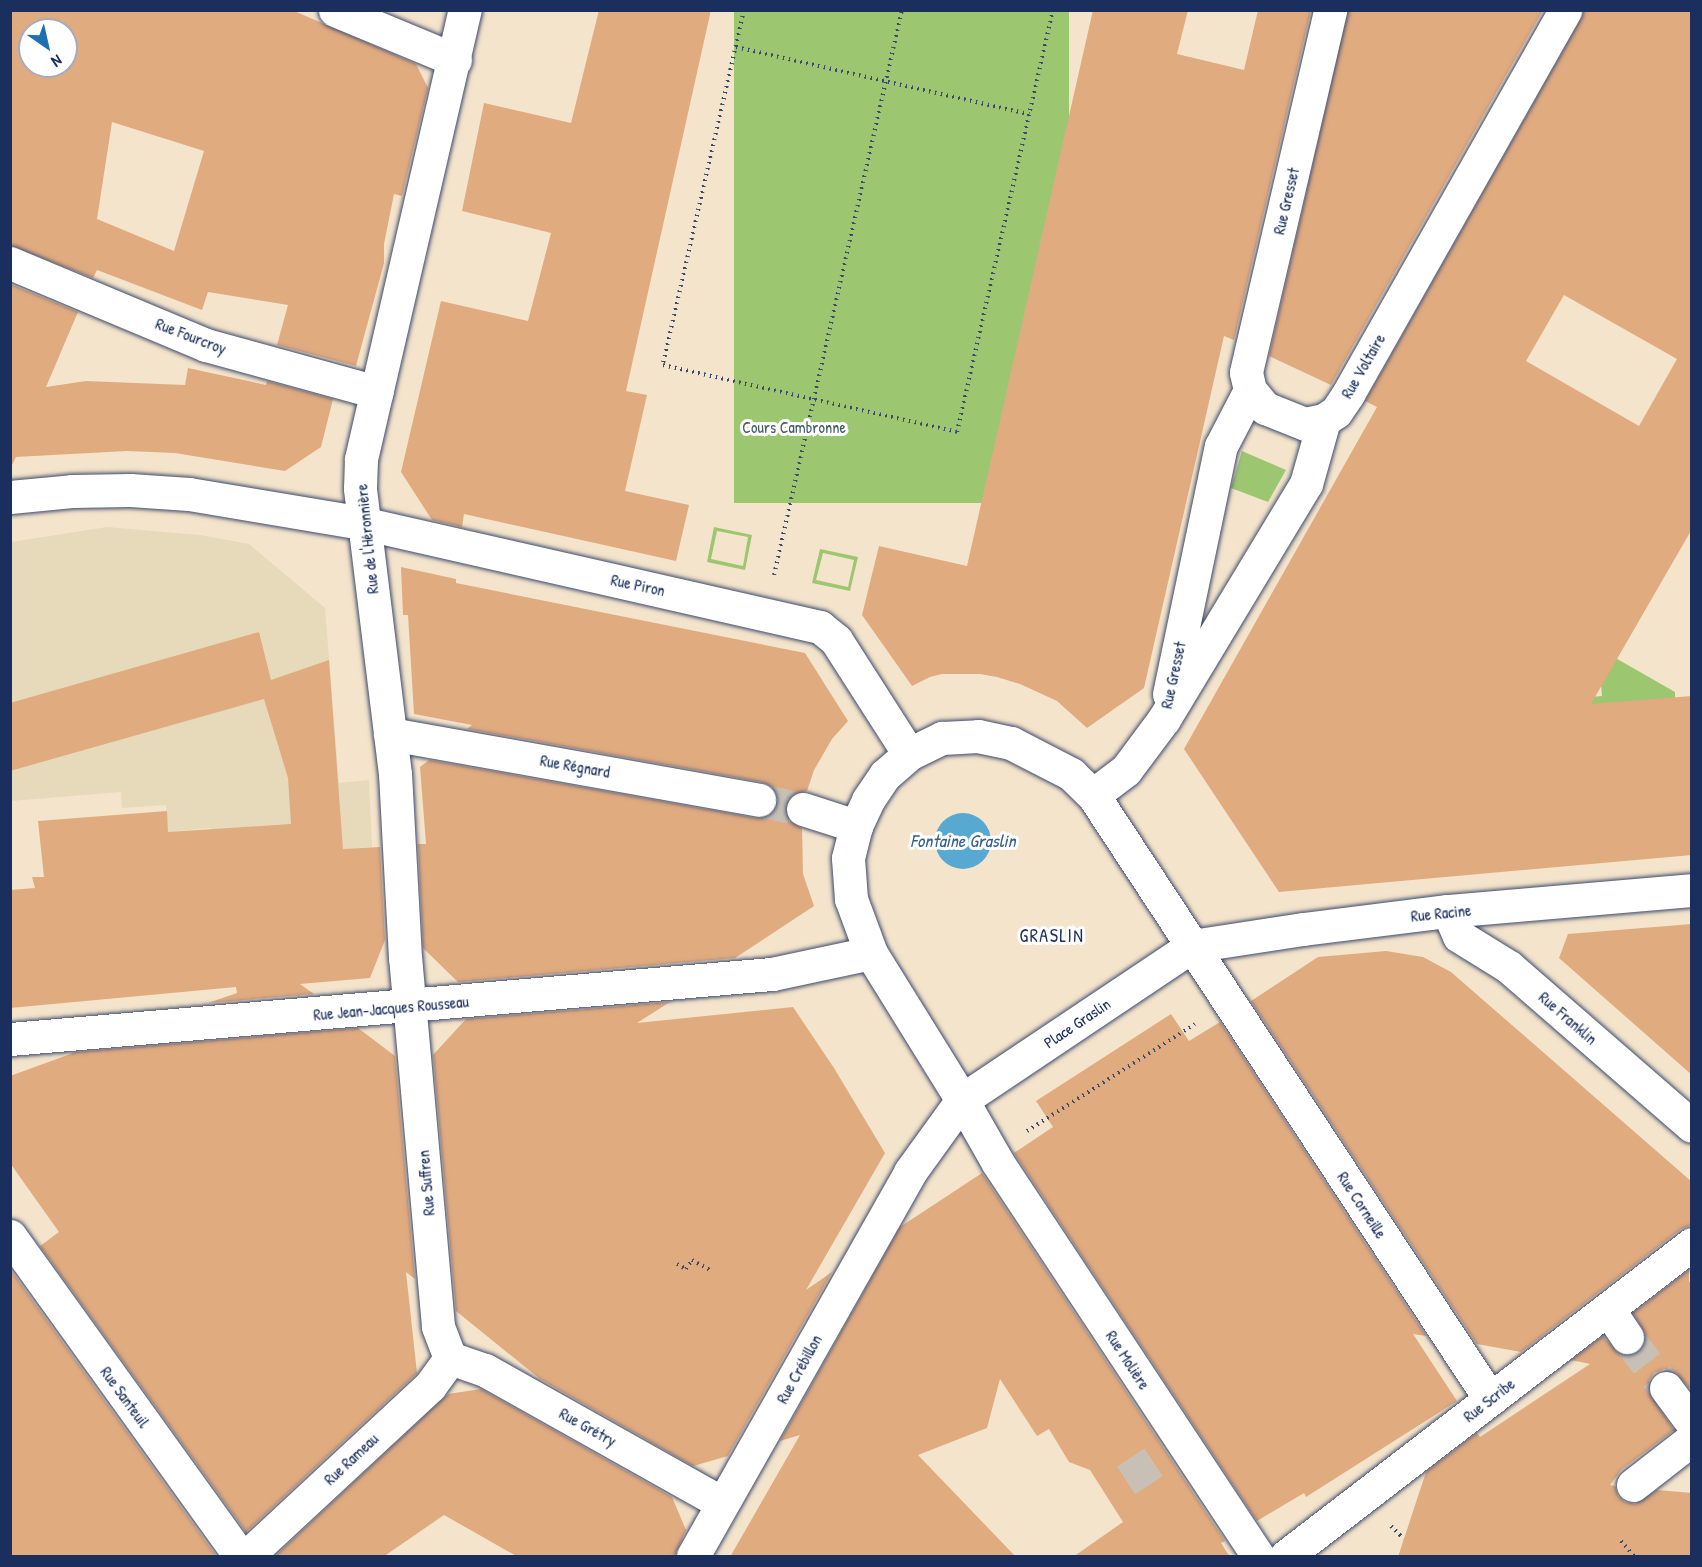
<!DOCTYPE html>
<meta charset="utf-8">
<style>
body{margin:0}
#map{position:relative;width:1702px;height:1567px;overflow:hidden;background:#f4e4cb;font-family:"Patrick Hand",sans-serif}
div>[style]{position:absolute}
.built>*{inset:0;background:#e6daba}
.green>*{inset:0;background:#9dc671;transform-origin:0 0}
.water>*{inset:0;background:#58a9d2}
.round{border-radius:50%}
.building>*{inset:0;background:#e1ab80}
.minor-tunnel>*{height:33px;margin-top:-16.5px;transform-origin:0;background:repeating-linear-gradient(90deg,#c9c0b5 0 33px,transparent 0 49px)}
.path>*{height:4px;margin-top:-2px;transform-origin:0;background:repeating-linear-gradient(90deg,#3c4a6e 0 1.5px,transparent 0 6px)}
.roads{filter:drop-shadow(0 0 2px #3c4a6e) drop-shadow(0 0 2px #3c4a6e)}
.minor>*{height:33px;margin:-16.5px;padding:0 16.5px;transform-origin:16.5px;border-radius:16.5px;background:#fff}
span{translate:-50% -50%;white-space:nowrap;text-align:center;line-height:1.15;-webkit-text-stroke:6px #fff;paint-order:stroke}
.street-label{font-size:16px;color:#1b2f5e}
.park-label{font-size:16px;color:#425c64}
.water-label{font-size:18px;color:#33608c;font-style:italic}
.neighbourhood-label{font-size:18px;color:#1b2f5e;letter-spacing:1.5px}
.frame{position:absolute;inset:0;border:12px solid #1b2f5e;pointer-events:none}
.north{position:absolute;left:18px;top:18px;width:60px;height:60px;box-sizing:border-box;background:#fff;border:2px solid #a4acbf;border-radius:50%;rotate:146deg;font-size:16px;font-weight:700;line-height:24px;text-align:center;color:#1b2f5e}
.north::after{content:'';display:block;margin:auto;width:21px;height:27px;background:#1f6fb2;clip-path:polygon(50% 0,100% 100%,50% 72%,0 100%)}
</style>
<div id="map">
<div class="built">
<div style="clip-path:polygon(107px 527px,200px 535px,249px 544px,325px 608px,339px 783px,369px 780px,372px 847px,290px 853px,211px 831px,211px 828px,168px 832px,166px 805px,122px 808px,121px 792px,11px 801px,11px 542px)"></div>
</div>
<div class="green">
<div style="left:734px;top:11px;width:335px;height:492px"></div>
<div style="clip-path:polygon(1242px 451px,1286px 470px,1268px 502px,1231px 488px)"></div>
<div style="clip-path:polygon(evenodd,714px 527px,752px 535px,745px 570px,707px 562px,714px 527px,717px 531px,748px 537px,743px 566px,711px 559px,717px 531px)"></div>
<div style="clip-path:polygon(evenodd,820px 549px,858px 557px,850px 591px,812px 583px,820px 549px,823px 553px,854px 560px,848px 587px,816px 580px,823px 553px)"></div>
<div style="clip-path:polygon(1598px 648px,1675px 692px,1675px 707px,1572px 712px,1571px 699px,1602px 696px)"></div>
</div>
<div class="water">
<div class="round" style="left:935px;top:813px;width:56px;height:56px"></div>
</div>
<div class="building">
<div style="clip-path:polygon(evenodd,10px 10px,292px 10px,416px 64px,428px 88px,402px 196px,394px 194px,384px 244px,384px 263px,356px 366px,277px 345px,288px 305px,208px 292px,202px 310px,97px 270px,93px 278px,10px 245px,10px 10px,30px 30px,66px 30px,66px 66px,30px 66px,30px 30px,10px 10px,112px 122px,204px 151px,174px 251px,97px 219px,112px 122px)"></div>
<div style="clip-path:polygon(599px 10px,711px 10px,626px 391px,647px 395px,625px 491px,689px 505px,676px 561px,464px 514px,462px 527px,432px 520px,401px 472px,441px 301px,528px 321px,551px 233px,462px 211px,484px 103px,571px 123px)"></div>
<div style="clip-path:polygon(1093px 10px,1188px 10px,1177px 54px,1244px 70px,1258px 10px,1311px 10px,1234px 340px,1224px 336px,1144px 688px,1087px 728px,1057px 701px,1020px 684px,997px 677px,980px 674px,942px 674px,930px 677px,912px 686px,862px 615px,879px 546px,967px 566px)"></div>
<div style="clip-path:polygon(1348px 10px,1543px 10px,1331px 385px,1269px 356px)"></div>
<div style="clip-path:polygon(evenodd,1584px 10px,1692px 10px,1692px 529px,1591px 704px,1692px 696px,1692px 855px,1279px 892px,1184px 749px,1377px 407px,1365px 401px,1581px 19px,1584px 10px,1564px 295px,1677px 359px,1639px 426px,1526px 361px,1564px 295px)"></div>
<div style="clip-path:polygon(10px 284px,78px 312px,46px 387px,86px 381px,185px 385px,188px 368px,266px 385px,267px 381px,333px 399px,321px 447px,285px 471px,175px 453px,127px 451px,16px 457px,10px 469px)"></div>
<div style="clip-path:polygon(401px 567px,456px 579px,456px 583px,805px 653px,848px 721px,832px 739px,814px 770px,807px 791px,791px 795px,785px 804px,785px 812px,789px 821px,802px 828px,803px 874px,814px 906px,735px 958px,458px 982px,423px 948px,418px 844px,426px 844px,420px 767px,429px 760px,756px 818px,765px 818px,773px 812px,777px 804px,777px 794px,771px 786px,762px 782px,467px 729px,472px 725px,414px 714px,408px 615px,403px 615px)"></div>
<div style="clip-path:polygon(259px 632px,271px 680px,329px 660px,343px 849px,380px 847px,385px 940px,370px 978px,300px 984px,314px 994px,208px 1003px,237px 993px,236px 987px,10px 1008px,10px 890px,35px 888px,32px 877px,44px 877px,38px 821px,167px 811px,168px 832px,291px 824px,288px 778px,264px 699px,10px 771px,10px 703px)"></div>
<div style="clip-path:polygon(1692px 924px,1692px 1075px,1559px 958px,1568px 934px)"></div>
<div style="clip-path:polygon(1386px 951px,1423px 957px,1451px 972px,1692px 1182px,1691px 1225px,1681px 1229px,1521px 1352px,1477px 1344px,1251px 1001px,1318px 957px)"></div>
<div style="clip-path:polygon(670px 1002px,637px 1023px,793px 1007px,834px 1068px,885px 1153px,806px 1290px,832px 1272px,728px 1456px,693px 1466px,540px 1379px,456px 1311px,433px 1055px,466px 1019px)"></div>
<div style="clip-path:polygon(1171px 1014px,1189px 1041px,1220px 1022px,1426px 1336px,1413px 1334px,1457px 1401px,1306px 1497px,1304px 1493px,1257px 1521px,1014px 1153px,1053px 1127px,1036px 1101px)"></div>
<div style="clip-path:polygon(358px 1028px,395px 1056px,415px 1279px,406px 1272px,417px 1373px,246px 1532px,40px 1246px,59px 1232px,10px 1163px,10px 1076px,76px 1052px)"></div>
<div style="clip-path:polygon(982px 1173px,1225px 1541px,1221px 1543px,1230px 1557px,1073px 1557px,1123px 1522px,1090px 1470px,1069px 1462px,1049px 1429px,1037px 1436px,1000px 1379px,987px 1428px,918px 1455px,1016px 1557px,730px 1557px,800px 1435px,780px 1441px,900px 1227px)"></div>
<div style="clip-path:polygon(10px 1269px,217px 1557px,10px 1557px)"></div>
<div style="clip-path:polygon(1689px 1270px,1689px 1282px,1692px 1280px,1692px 1391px,1674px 1371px,1664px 1369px,1654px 1373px,1649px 1381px,1648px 1391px,1674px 1430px,1621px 1470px,1610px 1485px,1615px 1486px,1618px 1496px,1625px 1502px,1635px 1504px,1657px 1490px,1692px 1493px,1692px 1557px,1398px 1557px,1426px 1472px,1477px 1433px,1480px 1437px,1590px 1364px,1571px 1360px,1603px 1336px,1619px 1354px,1629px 1356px,1638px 1352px,1644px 1345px,1646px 1335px,1633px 1313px)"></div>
<div style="clip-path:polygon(481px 1389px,672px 1497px,686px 1530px,674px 1557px,518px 1557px,444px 1515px,383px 1557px,274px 1557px,448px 1394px)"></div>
</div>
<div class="minor-tunnel">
<div style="left:759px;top:800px;width:45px;rotate:11.6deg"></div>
<div style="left:1627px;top:1337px;width:64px;rotate:52.6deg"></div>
<div style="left:1126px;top:1480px;width:45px;rotate:-33.3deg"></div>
</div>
<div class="path">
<div style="left:744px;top:10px;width:364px;rotate:102.9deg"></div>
<div style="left:663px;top:365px;width:302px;rotate:12.8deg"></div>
<div style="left:957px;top:432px;width:433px;rotate:-77.2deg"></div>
<div style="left:736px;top:47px;width:301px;rotate:12.9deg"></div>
<div style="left:774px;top:575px;width:579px;rotate:-77.24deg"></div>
<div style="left:1027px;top:1131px;width:199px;rotate:-32.5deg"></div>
<div style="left:677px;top:1264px;width:10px;rotate:29deg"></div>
<div style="left:686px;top:1269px;width:11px;rotate:-56deg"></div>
<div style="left:692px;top:1260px;width:21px;rotate:29deg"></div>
<div style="left:1391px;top:1526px;width:18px;rotate:45deg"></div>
<div style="left:1621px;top:1541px;width:20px;rotate:49deg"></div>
</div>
<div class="roads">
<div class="minor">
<div style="left:335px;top:10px;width:130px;rotate:22.6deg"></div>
<div style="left:10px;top:263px;width:212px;rotate:22.7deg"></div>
<div style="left:206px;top:345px;width:177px;rotate:15.4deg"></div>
<div style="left:1324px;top:420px;width:19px;rotate:168deg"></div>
<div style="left:1305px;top:424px;width:43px;rotate:-158.2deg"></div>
<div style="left:1265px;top:408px;width:23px;rotate:-130deg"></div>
<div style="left:1250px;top:390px;width:18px;rotate:-103deg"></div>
<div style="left:1246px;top:372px;width:372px;rotate:-76.9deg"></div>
<div style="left:10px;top:497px;width:62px;rotate:-5.5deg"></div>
<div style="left:72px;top:491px;width:58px;rotate:-1deg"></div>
<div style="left:130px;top:490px;width:59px;rotate:3.9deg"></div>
<div style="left:189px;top:494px;width:175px;rotate:9.5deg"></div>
<div style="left:362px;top:523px;width:470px;rotate:12.8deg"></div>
<div style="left:820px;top:627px;width:21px;rotate:39deg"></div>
<div style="left:836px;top:640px;width:135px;rotate:57.4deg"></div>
<div style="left:1169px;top:694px;width:253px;rotate:-78.2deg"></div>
<div style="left:1221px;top:446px;width:63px;rotate:-62.6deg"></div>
<div style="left:390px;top:734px;width:375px;rotate:10.1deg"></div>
<div style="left:1093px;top:795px;width:41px;rotate:-37.1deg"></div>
<div style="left:1126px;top:770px;width:64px;rotate:-53.3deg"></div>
<div style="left:1164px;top:719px;width:275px;rotate:-58.9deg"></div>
<div style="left:1306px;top:484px;width:66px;rotate:-74.3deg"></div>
<div style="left:1324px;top:420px;width:14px;rotate:-34deg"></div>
<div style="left:1336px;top:412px;width:22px;rotate:-56deg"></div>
<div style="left:1348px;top:394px;width:441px;rotate:-60.5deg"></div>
<div style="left:803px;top:809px;width:56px;rotate:17.8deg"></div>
<div style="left:1448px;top:911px;width:27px;rotate:66deg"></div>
<div style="left:1459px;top:936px;width:59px;rotate:31.8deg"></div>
<div style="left:1509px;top:967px;width:242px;rotate:41deg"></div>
<div style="left:10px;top:1039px;width:765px;rotate:-4.88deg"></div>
<div style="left:772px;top:974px;width:101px;rotate:-12deg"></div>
<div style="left:871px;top:953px;width:58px;rotate:-110.3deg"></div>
<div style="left:851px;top:899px;width:41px;rotate:-94.2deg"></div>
<div style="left:848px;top:858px;width:33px;rotate:-76deg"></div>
<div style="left:856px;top:826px;width:29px;rotate:-65deg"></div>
<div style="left:868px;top:800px;width:30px;rotate:-56deg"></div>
<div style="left:885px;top:775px;width:32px;rotate:-41deg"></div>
<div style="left:909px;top:754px;width:37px;rotate:-26deg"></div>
<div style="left:942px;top:738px;width:36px;rotate:-3deg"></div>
<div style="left:978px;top:736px;width:34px;rotate:12deg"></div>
<div style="left:1011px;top:743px;width:68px;rotate:27.3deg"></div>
<div style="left:1071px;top:774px;width:30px;rotate:44deg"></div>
<div style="left:1093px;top:795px;width:723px;rotate:56.68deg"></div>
<div style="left:10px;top:1236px;width:394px;rotate:54.3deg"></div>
<div style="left:1608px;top:1309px;width:34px;rotate:56deg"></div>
<div style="left:450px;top:1358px;width:34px;rotate:-111deg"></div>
<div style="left:438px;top:1326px;width:369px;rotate:-95.1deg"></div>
<div style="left:405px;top:958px;width:184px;rotate:-93.1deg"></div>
<div style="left:395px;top:774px;width:288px;rotate:-97deg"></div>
<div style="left:360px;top:488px;width:29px;rotate:-88deg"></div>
<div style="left:361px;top:459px;width:461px;rotate:-77deg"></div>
<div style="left:450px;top:1358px;width:37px;rotate:19deg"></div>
<div style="left:485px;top:1370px;width:272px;rotate:29.3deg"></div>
<div style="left:1666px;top:1388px;width:44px;rotate:53.4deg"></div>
<div style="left:1633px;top:1485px;width:75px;rotate:-37.9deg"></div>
<div style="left:247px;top:1556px;width:250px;rotate:-42.9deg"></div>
<div style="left:430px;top:1386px;width:34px;rotate:-54deg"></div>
<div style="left:693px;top:1556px;width:441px;rotate:-60.5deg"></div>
<div style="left:910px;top:1172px;width:89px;rotate:-54.2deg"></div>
<div style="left:962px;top:1100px;width:173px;rotate:-121.8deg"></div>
<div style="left:1258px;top:1556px;width:471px;rotate:-123.5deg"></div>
<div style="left:998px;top:1163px;width:73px;rotate:-119.7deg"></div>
<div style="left:962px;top:1100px;width:277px;rotate:-33.8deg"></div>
<div style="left:1192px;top:946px;width:112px;rotate:-8.7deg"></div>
<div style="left:1303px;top:929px;width:146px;rotate:-7.1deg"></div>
<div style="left:1448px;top:911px;width:245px;rotate:-4.9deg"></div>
<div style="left:1286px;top:1556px;width:512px;rotate:-37.54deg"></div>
</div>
</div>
<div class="street-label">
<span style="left:1286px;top:201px;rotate:-77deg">Rue Gresset</span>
<span style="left:191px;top:336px;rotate:21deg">Rue Fourcroy</span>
<span style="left:1363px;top:366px;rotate:-60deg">Rue Voltaire</span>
<span style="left:367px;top:539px;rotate:-96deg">Rue de l'Héronnière</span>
<span style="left:638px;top:585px;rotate:12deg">Rue Piron</span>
<span style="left:1173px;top:675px;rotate:-78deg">Rue Gresset</span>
<span style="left:575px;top:766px;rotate:10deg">Rue Régnard</span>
<span style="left:1441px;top:913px;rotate:-6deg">Rue Racine</span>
<span style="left:391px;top:1008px;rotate:-5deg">Rue Jean-Jacques Rousseau</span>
<span style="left:1568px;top:1018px;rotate:41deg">Rue Franklin</span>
<span style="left:1077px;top:1023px;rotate:-34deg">Place Graslin</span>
<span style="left:426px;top:1183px;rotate:-95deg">Rue Suffren</span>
<span style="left:1362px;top:1205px;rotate:57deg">Rue Corneille</span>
<span style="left:1128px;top:1360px;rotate:57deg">Rue Molière</span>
<span style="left:799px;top:1369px;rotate:-61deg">Rue Crébillon</span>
<span style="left:125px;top:1397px;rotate:54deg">Rue Santeuil</span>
<span style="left:1489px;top:1400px;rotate:-38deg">Rue Scribe</span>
<span style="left:588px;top:1427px;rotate:29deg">Rue Grétry</span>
<span style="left:351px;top:1459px;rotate:-43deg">Rue Rameau</span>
</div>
<div class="park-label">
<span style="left:794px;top:427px">Cours Cambronne</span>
</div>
<div class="water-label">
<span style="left:963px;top:841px">Fontaine Graslin</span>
</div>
<div class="neighbourhood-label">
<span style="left:1052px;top:936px">GRASLIN</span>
</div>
<div class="frame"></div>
<div class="north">N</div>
</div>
